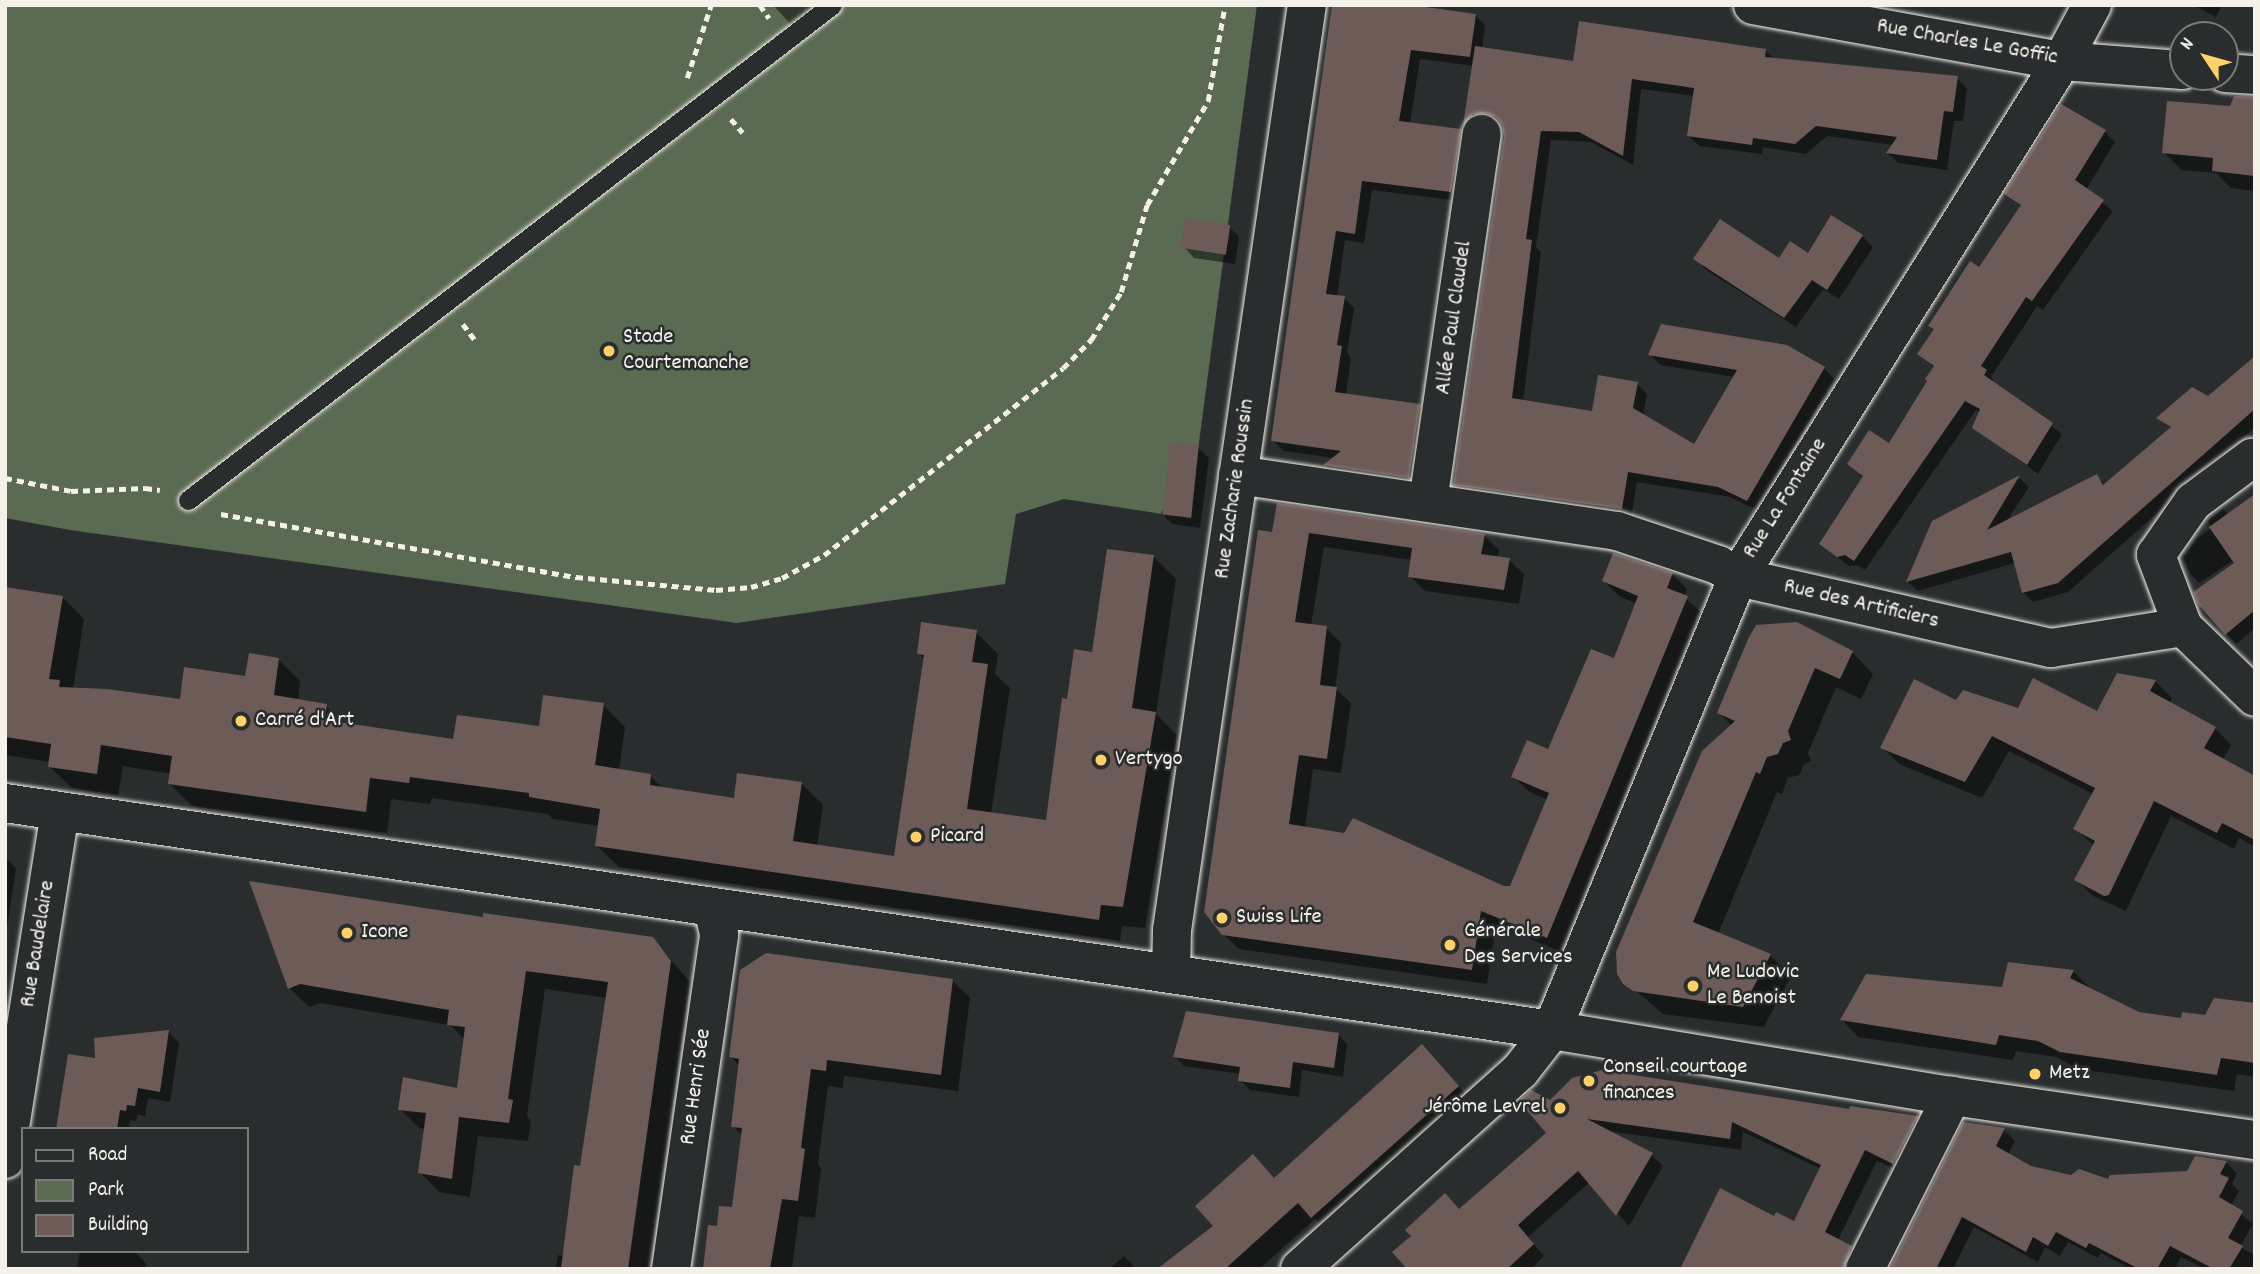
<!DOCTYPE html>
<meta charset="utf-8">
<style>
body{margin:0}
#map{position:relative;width:2260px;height:1274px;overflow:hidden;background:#2a2d2e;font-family:Dekko,sans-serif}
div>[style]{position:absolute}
.green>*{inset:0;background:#5b6a53}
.shadow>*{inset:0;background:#0007}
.building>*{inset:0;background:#6d5b58;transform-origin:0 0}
.path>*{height:4.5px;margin-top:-2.25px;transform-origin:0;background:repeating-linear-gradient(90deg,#f4f1e8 0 7px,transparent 0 12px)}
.roads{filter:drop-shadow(0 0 2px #f4f1e8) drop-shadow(0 0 2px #f4f1e8)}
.lane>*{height:19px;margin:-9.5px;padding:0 9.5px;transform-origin:9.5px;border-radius:9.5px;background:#2a2d2e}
.street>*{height:38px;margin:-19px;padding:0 19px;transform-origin:19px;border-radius:19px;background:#2a2d2e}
.secondary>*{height:38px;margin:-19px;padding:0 19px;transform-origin:19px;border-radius:19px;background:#2a2d2e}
.dots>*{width:19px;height:19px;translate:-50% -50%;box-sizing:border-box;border:4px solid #2a2d2e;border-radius:50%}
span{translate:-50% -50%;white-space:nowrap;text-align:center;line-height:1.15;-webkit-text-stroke:5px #2a2d2e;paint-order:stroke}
.street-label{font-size:23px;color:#f4f1e8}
.poi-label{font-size:23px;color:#f4f1e8}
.left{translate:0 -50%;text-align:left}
.right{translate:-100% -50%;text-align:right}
.frame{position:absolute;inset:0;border:7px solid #f4f1e8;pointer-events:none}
.legend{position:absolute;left:21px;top:1127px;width:228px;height:126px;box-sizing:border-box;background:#2a2d2e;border:2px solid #7b7b78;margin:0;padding:9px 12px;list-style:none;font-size:21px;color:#f4f1e8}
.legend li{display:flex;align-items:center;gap:14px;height:35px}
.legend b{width:35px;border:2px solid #7b7b78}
.north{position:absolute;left:2169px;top:21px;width:70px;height:70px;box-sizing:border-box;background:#2a2d2e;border:2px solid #7b7b78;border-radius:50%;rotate:306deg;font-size:19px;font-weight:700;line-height:28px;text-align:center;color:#f4f1e8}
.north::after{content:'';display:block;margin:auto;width:24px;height:32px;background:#ffd166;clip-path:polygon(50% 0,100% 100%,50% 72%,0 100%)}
</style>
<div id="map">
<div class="green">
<div style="clip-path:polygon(5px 5px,1257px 5px,1189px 518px,1064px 499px,1016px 514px,1005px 584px,737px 623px,70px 530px,5px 518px)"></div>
</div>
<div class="shadow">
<div style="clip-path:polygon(773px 5px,844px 5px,802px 37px)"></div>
<div style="clip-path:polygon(1334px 5px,1417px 5px,1475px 15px,1485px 25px,1482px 49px,1575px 63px,1765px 50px,1774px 59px,1957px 78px,1967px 88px,1963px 121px,1954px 121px,1947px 170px,1898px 163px,1888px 153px,1894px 145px,1827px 136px,1806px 154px,1763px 147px,1762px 154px,1699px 146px,1689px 136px,1695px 96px,1641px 89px,1633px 165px,1591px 142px,1551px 140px,1536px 247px,1541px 252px,1523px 402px,1593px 413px,1637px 384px,1647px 394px,1643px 416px,1695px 446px,1735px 377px,1660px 365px,1650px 354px,1824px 368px,1834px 379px,1757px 510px,1730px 497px,1637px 482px,1631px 519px,1465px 494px,1455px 484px,1505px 137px,1504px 125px,1497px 122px,1484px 124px,1474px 134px,1465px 124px,1474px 66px,1420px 59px,1410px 124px,1460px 131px,1470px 141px,1461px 201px,1372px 190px,1364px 243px,1345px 240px,1337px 297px,1344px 298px,1354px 308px,1347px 353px,1351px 358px,1346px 395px,1419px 406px,1430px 416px,1419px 487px,1335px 475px,1326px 466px,1335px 458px,1283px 451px,1273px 440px)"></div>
<div style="clip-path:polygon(2193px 5px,2222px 5px,2216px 17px)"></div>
<div style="clip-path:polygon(2255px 105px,2255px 191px,2231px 188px,2216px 173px,2181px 170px,2164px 152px,2231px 108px)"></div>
<div style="clip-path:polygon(2105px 132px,2115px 142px,2086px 190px,2113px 211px,2043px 310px,2037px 306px,1991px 377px,1995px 384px,2062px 434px,2038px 474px,1974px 427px,1981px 413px,1976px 410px,1865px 570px,1857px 565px,1849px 566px,1821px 544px,1864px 478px,1849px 464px,1890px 445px,1935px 368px,1919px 354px,2022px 207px,2007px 194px)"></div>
<div style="clip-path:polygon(1229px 227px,1239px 237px,1235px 264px,1194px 258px,1184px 247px)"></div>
<div style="clip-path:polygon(1862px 236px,1873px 247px,1839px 299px,1823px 289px,1796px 327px,1706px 270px,1696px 259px,1780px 260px,1809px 255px)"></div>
<div style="clip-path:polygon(2255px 358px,2255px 427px,2068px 592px,2033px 602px,2023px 592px,2015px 563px,1918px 591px,1908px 582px,1934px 522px,2020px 478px,2029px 487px,2007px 521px,2096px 476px,2106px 485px,2172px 429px,2159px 418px,2208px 399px)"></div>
<div style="clip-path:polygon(1198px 447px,1209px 458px,1200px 528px,1172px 524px,1161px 513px)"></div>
<div style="clip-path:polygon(2255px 494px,2255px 628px,2236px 644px,2199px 603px,2236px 563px,2234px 560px,2199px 583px,2190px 573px,2183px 558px,2197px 538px,2211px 528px,2208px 522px,2210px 519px,2223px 509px,2229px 515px)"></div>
<div style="clip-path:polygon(1279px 505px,1484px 535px,1499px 550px,1497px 558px,1509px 560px,1524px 574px,1519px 604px,1425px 591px,1410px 576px,1412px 560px,1324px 547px,1311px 626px,1326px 628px,1341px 643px,1335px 688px,1351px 703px,1341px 773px,1313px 769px,1305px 828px,1503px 887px,1511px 888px,1548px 800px,1528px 791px,1513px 776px,1549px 752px,1615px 660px,1637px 604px,1619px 596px,1604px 581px,1672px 574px,1687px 589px,1684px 597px,1702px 613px,1562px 952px,1496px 925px,1487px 984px,1239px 949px,1223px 934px)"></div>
<div style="clip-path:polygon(1154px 557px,1176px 579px,1156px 714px,1177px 735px,1145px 928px,1122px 926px,1120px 941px,619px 867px,596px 845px,599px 826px,553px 819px,548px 814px,432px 798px,430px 804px,391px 799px,387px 833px,192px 806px,170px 784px,172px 774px,123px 766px,118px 795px,72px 788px,49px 766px,50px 762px,5px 755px,5px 589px,62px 597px,84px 619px,73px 689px,181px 701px,247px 678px,278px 659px,300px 681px,298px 701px,326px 706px,346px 725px,455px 741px,540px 728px,603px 705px,625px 727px,619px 771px,650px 776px,664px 789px,736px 800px,801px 783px,823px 805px,817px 847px,895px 858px,925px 660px,919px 654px,976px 632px,998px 654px,995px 674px,1010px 688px,991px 814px,1047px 822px,1069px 701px)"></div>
<div style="clip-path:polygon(1757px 627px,1852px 652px,1873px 674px,1861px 699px,1836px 687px,1808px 753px,1811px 761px,1804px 764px,1799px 775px,1788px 778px,1782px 794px,1777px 792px,1718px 934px,1770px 955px,1791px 976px,1764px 1027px,1663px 1014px,1620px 977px,1616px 964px,1618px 952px,1732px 726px,1719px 713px)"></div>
<div style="clip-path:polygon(2155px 681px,2172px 698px,2169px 704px,2215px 728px,2231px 745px,2223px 760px,2255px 781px,2255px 847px,2239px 838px,2234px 849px,2171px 816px,2126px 911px,2093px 896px,2077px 880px,2094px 846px,2075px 828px,2093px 794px,2009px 751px,1982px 798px,1899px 764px,1882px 747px,1957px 702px,2019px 710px,2098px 714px)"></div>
<div style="clip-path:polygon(5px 857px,16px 868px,5px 941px)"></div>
<div style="clip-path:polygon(484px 919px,652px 938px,690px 982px,650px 1269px,553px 1269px,556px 1268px,558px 1255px,564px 1256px,581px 1168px,607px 998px,545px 989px,527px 1116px,531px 1121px,528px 1141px,478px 1136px,470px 1197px,439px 1192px,420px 1172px,426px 1129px,419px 1128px,400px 1109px,458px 1091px,465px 1040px,450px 1025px,320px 1003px,309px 1007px,289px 988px)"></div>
<div style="clip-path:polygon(2009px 964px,2074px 972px,2090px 988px,2139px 1014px,2182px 1020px,2255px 1005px,2255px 1077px,2237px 1074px,2234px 1091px,2078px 1069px,2056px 1057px,2016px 1051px,2013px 1060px,1858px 1037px,1842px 1020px,2003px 988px)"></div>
<div style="clip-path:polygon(952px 980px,970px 998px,958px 1091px,844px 1076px,843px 1088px,828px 1086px,818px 1164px,821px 1168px,815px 1218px,799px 1216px,792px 1269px,704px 1269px,718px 1228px,733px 1209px,743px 1136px,733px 1126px,740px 1066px,731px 1057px)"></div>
<div style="clip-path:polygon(169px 1032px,179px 1043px,170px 1102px,148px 1098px,145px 1116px,138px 1115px,136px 1121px,130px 1120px,129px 1129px,58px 1129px,97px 1060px)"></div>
<div style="clip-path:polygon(1338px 1034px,1347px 1044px,1343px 1077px,1302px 1070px,1299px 1097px,1250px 1090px,1240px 1080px,1241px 1074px,1184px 1066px,1175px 1056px)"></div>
<div style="clip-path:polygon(1438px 1063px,1474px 1104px,1329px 1233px,1315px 1219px,1259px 1269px,1159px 1269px,1275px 1180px)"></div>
<div style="clip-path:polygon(1550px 1102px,1850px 1111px,1917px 1117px,1928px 1129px,1905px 1174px,1877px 1161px,1838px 1240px,1851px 1247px,1863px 1259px,1859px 1269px,1682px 1269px,1775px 1218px,1795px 1223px,1821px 1169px,1743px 1132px,1741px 1150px,1608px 1131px,1652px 1155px,1663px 1166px,1629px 1226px,1590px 1182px,1528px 1237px,1544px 1256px,1531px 1269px,1409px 1269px,1459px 1211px,1549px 1133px)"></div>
<div style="clip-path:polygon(2004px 1130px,2015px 1141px,2008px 1155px,2030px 1167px,2071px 1177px,2109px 1182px,2188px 1173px,2226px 1162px,2237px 1173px,2232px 1184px,2239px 1191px,2231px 1206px,2253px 1224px,2240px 1247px,2255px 1255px,2255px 1269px,2205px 1269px,2181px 1257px,2175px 1269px,2131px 1269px,2101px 1253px,2098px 1258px,2068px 1242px,2060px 1256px,2045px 1247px,2038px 1262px,1974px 1227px,1953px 1269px,1892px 1269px)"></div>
<div style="clip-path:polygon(80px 1251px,135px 1252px,146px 1263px,145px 1269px,77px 1269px)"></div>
<div style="clip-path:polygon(1124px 1256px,1136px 1269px,1109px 1269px)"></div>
</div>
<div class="building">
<div style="clip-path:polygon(1332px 5px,1412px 5px,1476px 14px,1470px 57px,1411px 50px,1399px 121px,1461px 129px,1451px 192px,1362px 181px,1355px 234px,1336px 231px,1326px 294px,1345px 296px,1337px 345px,1342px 346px,1335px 392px,1420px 404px,1409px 478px,1323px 465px,1341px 451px,1271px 441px)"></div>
<div style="clip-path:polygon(1579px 21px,1766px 49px,1765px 57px,1958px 76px,1953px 112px,1944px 111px,1937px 160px,1886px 153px,1897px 137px,1816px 126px,1795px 144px,1753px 138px,1752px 145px,1687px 136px,1694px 88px,1632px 79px,1623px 156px,1579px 132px,1541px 131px,1526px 239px,1532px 240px,1512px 398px,1592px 411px,1598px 375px,1638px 382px,1633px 408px,1694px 444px,1737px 370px,1648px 355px,1661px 324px,1787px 345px,1825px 367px,1747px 501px,1718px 487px,1628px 472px,1622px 509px,1453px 485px,1504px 137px,1502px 125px,1496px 117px,1486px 113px,1473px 114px,1463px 125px,1475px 46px,1573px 61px)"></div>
<div style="clip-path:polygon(2234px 96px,2255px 97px,2255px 176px,2212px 171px,2213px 158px,2162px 153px,2167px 101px,2230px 106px)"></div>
<div style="clip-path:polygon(2061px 104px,2106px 130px,2075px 180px,2104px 200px,2032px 301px,2026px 297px,1981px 366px,1987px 370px,1984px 375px,2053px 423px,2027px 465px,1972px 428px,1980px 409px,1965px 401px,1854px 561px,1845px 555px,1837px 557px,1819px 544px,1863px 476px,1847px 464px,1869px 430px,1889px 443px,1927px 381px,1925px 379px,1934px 366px,1917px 354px,1934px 329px,1928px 326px,1970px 261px,1979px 267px,2021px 205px,2004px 194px)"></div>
<div style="clip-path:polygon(1831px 215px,1863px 235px,1827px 290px,1812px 280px,1784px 318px,1693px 259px,1720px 219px,1779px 258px,1790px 241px,1808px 253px)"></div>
<div style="left:1185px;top:218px;width:46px;height:30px;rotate:9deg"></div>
<div style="clip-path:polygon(2255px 356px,2255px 409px,2058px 583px,2022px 593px,2011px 552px,1906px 582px,1932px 521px,2020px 475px,1987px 530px,2097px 474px,2103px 485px,2171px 427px,2156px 418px,2192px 387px,2208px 396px)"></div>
<div style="left:1170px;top:442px;width:29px;height:73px;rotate:6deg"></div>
<div style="clip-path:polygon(2255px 494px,2255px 610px,2225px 635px,2198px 604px,2193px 592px,2234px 563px,2209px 527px)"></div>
<div style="clip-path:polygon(1277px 503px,1485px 534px,1481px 554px,1510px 558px,1504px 590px,1408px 577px,1412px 548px,1309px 533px,1295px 622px,1327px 626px,1320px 685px,1337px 687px,1327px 759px,1299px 755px,1289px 824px,1344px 833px,1353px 818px,1504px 886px,1510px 886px,1549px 793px,1511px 777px,1527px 740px,1548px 749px,1591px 649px,1614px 658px,1638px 596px,1602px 581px,1613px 553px,1673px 573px,1667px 588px,1688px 596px,1547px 938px,1481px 911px,1472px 970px,1222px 935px,1204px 912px,1258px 530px,1272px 532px)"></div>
<div style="clip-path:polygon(1107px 549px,1154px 555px,1132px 708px,1156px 712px,1123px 907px,1101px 905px,1099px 920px,595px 846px,600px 809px,529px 797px,529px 793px,410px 777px,409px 783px,370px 778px,366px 812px,168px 784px,172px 756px,101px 745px,97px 774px,48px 767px,51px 744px,5px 737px,5px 587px,63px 596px,49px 679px,60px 680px,59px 687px,107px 689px,180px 699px,184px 667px,245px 676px,249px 653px,279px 658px,274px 695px,327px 704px,325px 720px,453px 739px,457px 715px,539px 726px,543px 695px,604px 703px,595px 765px,651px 774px,650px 785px,734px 798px,737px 773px,802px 782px,793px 841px,894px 856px,924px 655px,917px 654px,921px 622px,977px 630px,972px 662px,988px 664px,967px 809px,1046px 820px,1062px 698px,1067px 699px,1074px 649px,1092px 652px)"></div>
<div style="clip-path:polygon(1797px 622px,1853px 651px,1840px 679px,1815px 668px,1788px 731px,1791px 740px,1783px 743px,1778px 754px,1767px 757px,1760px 774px,1756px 772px,1693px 922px,1771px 954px,1743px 1007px,1633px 991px,1623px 984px,1617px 974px,1616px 952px,1702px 751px,1735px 721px,1717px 713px,1748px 639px,1756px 625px)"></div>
<div style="clip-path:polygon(2117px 673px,2156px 680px,2150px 691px,2216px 727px,2204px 748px,2255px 776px,2255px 840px,2222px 823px,2217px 833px,2154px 801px,2109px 895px,2104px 896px,2074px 880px,2095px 841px,2073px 829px,2095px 788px,1992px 736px,1965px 782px,1880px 748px,1914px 679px,1956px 700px,1963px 690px,2018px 708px,2033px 678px,2097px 711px)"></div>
<div style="clip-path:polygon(249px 881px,483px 917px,483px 913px,653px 937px,671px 961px,628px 1269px,561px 1269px,574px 1165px,580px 1166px,608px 982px,526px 971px,508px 1099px,513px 1100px,509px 1123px,459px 1117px,452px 1179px,418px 1173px,426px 1113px,398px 1110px,403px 1077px,457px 1088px,465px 1027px,447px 1025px,449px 1010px,300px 984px,288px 989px)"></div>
<div style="clip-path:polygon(766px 953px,953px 979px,941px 1075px,827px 1060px,826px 1071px,811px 1069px,801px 1148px,805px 1149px,798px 1201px,782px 1199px,770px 1269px,703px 1269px,708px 1225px,717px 1226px,719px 1206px,732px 1207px,742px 1128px,731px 1127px,739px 1059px,729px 1057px,740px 970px)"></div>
<div style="clip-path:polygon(2008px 962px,2074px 970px,2070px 978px,2139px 1012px,2181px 1018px,2182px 1012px,2205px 1015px,2214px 998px,2255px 1003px,2255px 1063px,2221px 1058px,2217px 1075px,2060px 1052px,2038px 1041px,1999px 1035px,1996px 1045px,1840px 1020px,1866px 974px,2002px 987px)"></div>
<div style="clip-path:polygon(1186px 1011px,1339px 1033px,1334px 1068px,1293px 1062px,1290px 1088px,1238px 1081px,1240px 1067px,1173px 1057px)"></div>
<div style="clip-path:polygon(169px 1030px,160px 1092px,138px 1088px,135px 1106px,127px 1105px,126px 1111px,120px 1110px,117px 1129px,56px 1129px,68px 1054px,95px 1058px,94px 1038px)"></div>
<div style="clip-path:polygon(1422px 1044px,1459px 1086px,1311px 1218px,1298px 1203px,1225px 1269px,1157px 1269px,1213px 1226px,1195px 1206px,1253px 1154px,1274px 1178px)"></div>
<div style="clip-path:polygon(1602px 1070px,1849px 1109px,1850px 1106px,1918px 1116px,1893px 1164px,1865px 1150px,1825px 1232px,1852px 1246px,1843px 1269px,1680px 1269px,1720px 1188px,1774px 1216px,1776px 1212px,1794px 1221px,1821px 1165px,1732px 1122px,1730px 1139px,1587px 1119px,1653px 1153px,1616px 1216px,1578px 1171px,1518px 1225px,1534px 1244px,1507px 1269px,1407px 1269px,1392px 1252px,1411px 1236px,1405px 1230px,1445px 1193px,1459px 1209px,1546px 1133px,1519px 1101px,1531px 1090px,1550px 1100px,1572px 1078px)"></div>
<div style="clip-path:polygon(1963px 1122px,2005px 1128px,1996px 1146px,2031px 1166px,2071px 1175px,2079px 1169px,2108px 1179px,2110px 1175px,2187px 1171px,2195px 1156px,2227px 1161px,2220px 1174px,2229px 1178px,2219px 1197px,2243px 1211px,2228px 1238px,2243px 1246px,2229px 1269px,2214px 1269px,2170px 1246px,2157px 1269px,2139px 1269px,2089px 1243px,2086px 1248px,2056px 1232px,2048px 1246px,2033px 1237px,2026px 1252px,1962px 1217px,1936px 1269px,1890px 1269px)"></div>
</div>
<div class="path">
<div style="left:760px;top:5px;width:16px;rotate:55deg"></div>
<div style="left:687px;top:78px;width:77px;rotate:-71.8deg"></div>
<div style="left:731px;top:119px;width:18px;rotate:49deg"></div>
<div style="left:463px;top:324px;width:20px;rotate:53deg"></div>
<div style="left:5px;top:478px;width:67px;rotate:11.1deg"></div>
<div style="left:71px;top:491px;width:74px;rotate:-2.3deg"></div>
<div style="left:145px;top:488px;width:15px;rotate:8deg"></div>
<div style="left:221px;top:514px;width:361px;rotate:10.1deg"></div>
<div style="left:576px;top:577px;width:141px;rotate:5.3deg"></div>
<div style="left:716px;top:590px;width:35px;rotate:-5deg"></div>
<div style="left:751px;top:587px;width:32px;rotate:-16deg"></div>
<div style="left:782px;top:578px;width:48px;rotate:-28.7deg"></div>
<div style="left:824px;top:555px;width:303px;rotate:-38deg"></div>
<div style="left:1063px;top:368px;width:40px;rotate:-45deg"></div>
<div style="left:1091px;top:340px;width:57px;rotate:-58deg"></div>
<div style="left:1121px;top:292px;width:91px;rotate:-73.4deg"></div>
<div style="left:1147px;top:205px;width:121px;rotate:-59.6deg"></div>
<div style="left:1208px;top:101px;width:97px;rotate:-80deg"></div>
</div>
<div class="roads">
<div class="lane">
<div style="left:188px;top:500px;width:812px;rotate:-37.55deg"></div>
</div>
<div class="street">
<div style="left:1753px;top:5px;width:314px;rotate:10.3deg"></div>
<div style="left:2062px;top:61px;width:121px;rotate:4.3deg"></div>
<div style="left:2225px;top:73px;width:30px;rotate:4deg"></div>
<div style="left:1238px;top:475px;width:383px;rotate:8.4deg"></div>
<div style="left:1617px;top:531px;width:107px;rotate:18.6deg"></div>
<div style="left:1718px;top:565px;width:23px;rotate:31deg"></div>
<div style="left:1738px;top:577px;width:321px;rotate:12.8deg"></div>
<div style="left:2051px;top:648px;width:134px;rotate:-9deg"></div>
<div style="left:2183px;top:627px;width:100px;rotate:44.2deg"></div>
<div style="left:1428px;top:502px;width:372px;rotate:-81.7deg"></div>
<div style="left:2183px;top:627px;width:77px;rotate:-110.6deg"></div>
<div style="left:2156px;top:555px;width:65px;rotate:-55.1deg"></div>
<div style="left:2193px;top:502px;width:74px;rotate:-36.7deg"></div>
<div style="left:1171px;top:974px;width:44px;rotate:-88.7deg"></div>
<div style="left:1172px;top:930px;width:935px;rotate:-81.7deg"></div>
<div style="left:1552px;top:1030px;width:490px;rotate:-67.7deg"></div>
<div style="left:1738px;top:577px;width:609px;rotate:-57.88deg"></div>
<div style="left:2062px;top:61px;width:64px;rotate:-61.8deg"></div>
<div style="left:5px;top:1159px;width:352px;rotate:-81deg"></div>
<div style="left:671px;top:1269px;width:338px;rotate:-81.8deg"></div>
<div style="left:719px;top:934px;width:28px;rotate:-103deg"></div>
<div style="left:1865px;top:1269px;width:194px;rotate:-63.3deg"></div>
</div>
<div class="secondary">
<div style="left:5px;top:803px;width:1564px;rotate:8.35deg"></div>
<div style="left:1552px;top:1030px;width:405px;rotate:9.4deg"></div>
<div style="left:1952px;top:1096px;width:306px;rotate:8.3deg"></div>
<div style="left:1300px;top:1269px;width:296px;rotate:-42deg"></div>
<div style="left:1520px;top:1071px;width:52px;rotate:-52deg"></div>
</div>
</div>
<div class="dots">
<div style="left:609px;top:351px;background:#ffd166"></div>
<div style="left:241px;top:721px;background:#ffd166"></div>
<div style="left:1101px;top:760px;background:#ffd166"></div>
<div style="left:916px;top:837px;background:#ffd166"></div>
<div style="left:1222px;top:918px;background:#ffd166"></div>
<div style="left:347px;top:933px;background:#ffd166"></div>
<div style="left:1450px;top:945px;background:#ffd166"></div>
<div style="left:1693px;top:986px;background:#ffd166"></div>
<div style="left:2035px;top:1074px;background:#ffd166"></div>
<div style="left:1589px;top:1081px;background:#ffd166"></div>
<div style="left:1560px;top:1108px;background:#ffd166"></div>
</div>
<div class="street-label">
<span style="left:1967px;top:43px;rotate:10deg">Rue Charles Le Goffic</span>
<span style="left:1455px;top:318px;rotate:-82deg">Allée Paul Claudel</span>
<span style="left:1236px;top:489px;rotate:-82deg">Rue Zacharie Roussin</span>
<span style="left:1786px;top:499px;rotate:-58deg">Rue La Fontaine</span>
<span style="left:1861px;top:605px;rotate:13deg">Rue des Artificiers</span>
<span style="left:39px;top:944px;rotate:-81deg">Rue Baudelaire</span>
<span style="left:697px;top:1087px;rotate:-82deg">Rue Henri Sée</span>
</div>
<div class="poi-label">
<span class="left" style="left:623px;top:351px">Stade<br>Courtemanche</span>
<span class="left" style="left:255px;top:721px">Carré d'Art</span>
<span class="left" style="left:1115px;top:760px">Vertygo</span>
<span class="left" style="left:930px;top:837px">Picard</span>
<span class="left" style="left:1236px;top:918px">Swiss Life</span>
<span class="left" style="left:1464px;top:945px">Générale<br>Des Services</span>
<span class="left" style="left:361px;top:933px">Icone</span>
<span class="left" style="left:1707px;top:986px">Me Ludovic<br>Le Benoist</span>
<span class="left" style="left:1603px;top:1081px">Conseil courtage<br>finances</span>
<span class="left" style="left:2049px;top:1074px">Metz</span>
<span class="right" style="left:1546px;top:1108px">Jérôme Levrel</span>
</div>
<div class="frame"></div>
<ul class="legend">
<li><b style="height:9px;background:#2a2d2e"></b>Road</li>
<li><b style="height:19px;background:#5b6a53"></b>Park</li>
<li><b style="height:19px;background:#6d5b58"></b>Building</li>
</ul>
<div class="north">N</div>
</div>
